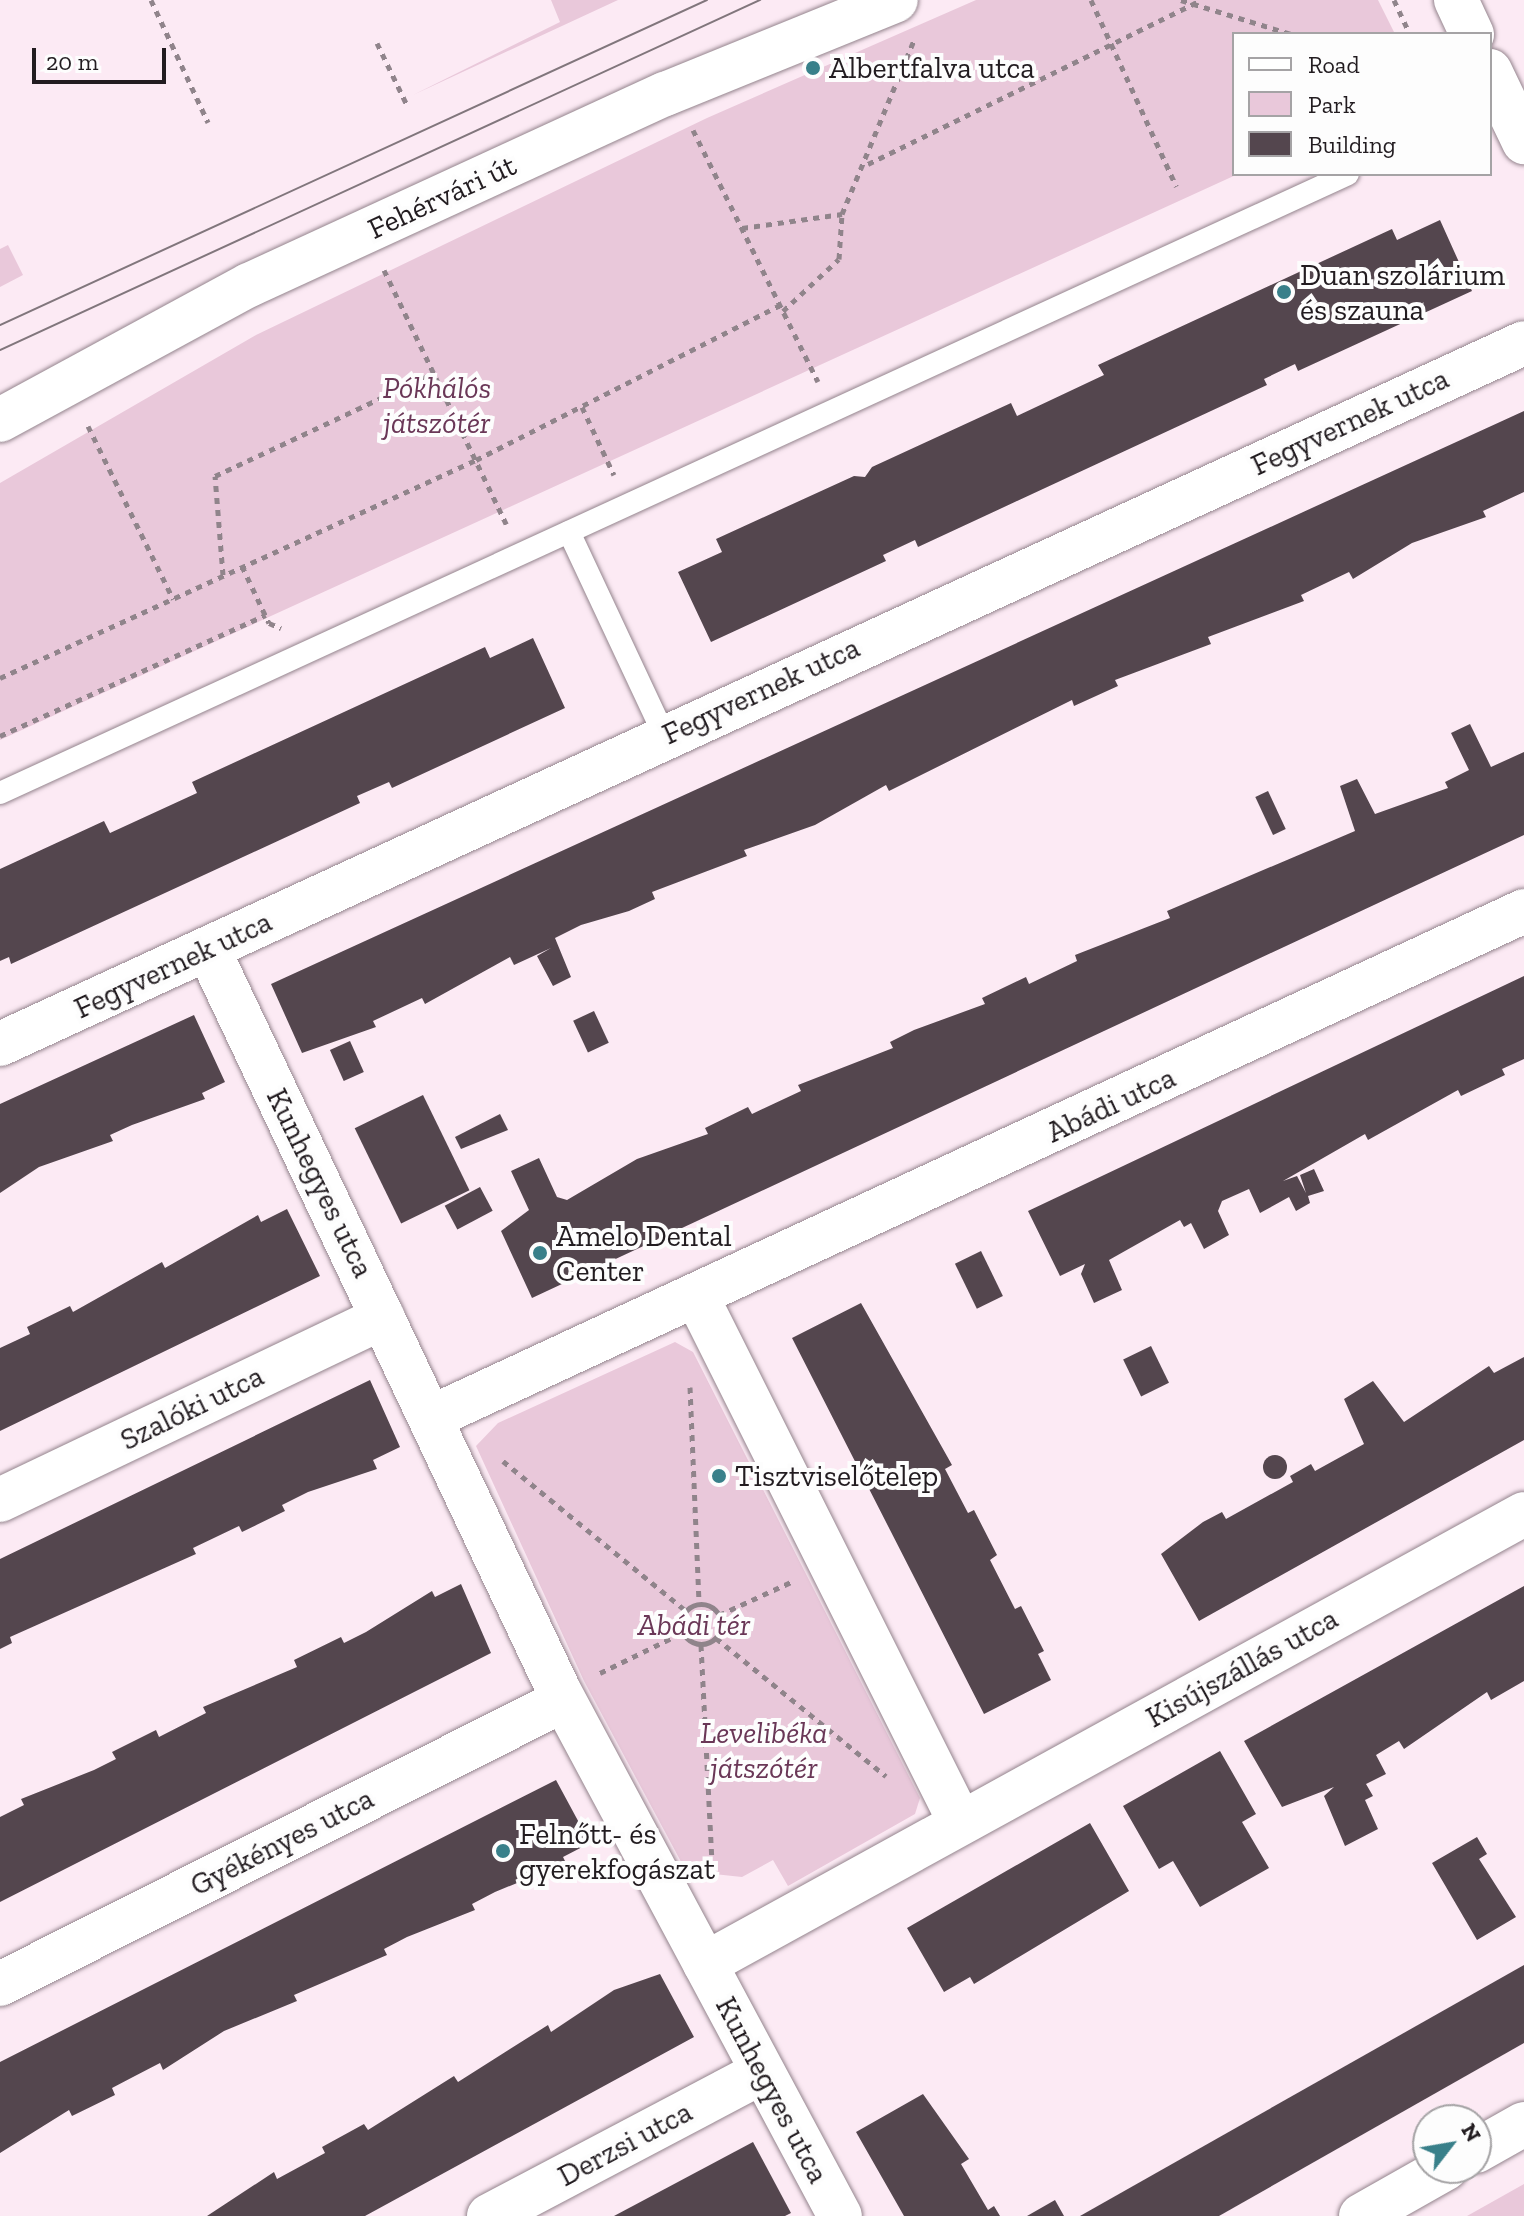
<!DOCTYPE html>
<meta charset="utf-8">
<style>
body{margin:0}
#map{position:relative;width:1524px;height:2216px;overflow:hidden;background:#fceaf4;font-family:"Zilla Slab",serif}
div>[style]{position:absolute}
.green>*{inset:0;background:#e9c8da}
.building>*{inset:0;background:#54464e;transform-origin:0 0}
.round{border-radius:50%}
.path>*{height:5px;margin-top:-2.5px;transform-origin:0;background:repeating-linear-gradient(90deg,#90848b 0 6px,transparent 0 12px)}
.path>.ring{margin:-2.5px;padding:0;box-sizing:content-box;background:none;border:5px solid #90848b;border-radius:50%}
.roads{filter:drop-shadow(0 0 2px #94848d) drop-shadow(0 0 2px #94848d)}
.service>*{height:22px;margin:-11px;padding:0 11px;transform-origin:11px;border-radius:11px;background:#fff}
.minor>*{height:44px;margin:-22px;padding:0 22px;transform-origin:22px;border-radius:22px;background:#fff}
.tertiary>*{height:44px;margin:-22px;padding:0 22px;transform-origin:22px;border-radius:22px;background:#fff}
.tram>*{height:2px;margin:-1px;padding:0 1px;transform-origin:1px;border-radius:1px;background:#81767c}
.dots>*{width:22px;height:22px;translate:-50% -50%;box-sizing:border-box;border:4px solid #fdfdfd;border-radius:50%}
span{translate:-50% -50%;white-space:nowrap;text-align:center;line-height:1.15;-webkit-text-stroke:8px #fdfdfd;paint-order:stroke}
.poi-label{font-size:30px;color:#221c20}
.left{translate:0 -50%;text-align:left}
.street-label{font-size:30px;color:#221c20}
.park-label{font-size:30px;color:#6a3757;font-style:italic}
.legend{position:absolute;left:1232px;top:32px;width:260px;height:144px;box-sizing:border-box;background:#fdfdfd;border:2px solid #a5a3a5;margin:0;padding:10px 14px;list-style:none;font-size:24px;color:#221c20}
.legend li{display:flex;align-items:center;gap:16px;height:40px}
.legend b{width:40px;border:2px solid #a5a3a5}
.north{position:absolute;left:1412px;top:2104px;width:80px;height:80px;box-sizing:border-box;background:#fdfdfd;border:2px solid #a5a3a5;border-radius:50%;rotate:59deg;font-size:22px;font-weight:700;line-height:32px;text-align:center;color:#221c20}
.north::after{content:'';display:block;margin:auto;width:28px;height:36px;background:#39808a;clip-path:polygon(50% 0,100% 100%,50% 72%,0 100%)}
.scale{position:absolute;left:32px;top:48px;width:134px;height:36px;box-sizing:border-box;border:4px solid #221c20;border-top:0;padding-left:10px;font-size:24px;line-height:28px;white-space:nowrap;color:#221c20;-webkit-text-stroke:6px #fdfdfd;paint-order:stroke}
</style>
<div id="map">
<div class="green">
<div style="clip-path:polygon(551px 0,618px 0,413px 95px,560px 22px)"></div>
<div style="clip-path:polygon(976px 0,1378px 0,1395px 34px,1234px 34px,1238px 174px,0 740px,0 483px,256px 335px,707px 118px)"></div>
<div style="clip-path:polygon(8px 245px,23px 275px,0 287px,0 249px)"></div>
<div style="clip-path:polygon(675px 1342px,693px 1352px,920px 1798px,915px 1814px,788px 1886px,773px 1860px,742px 1877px,686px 1871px,584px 1681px,476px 1446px,498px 1423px)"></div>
<div style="clip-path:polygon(1524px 2184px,1524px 2216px,1467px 2216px)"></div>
</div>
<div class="building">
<div style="clip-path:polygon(1440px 220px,1472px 291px,1298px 371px,1295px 364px,1264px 379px,1267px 385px,918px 547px,915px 540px,883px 555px,886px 561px,711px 642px,678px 572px,722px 552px,716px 539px,854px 476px,865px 477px,872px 467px,1011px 403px,1017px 416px,1104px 375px,1098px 365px,1392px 229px,1397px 240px)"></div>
<div style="clip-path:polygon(1524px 411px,1524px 492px,1483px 511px,1486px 517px,1412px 543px,1353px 579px,1349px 572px,1301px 595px,1304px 601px,1208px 637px,1211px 644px,1115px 680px,1118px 686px,1074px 706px,1072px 700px,889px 791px,886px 785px,815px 825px,744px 850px,747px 856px,652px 892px,655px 899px,629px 911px,581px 925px,555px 938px,571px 977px,553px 986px,537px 956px,551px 948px,514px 965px,510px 957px,425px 1004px,422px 998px,373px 1021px,376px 1027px,302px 1053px,271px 984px)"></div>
<div style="clip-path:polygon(533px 638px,565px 708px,392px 788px,389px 782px,357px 796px,360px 803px,11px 964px,9px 957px,0 961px,0 869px,104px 821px,110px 833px,197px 793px,192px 782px,485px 647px,490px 658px)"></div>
<div style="clip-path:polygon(1470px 724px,1491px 767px,1524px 752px,1524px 835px,532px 1298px,501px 1231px,529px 1210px,511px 1171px,539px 1158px,557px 1197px,567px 1200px,637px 1159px,708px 1134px,705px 1128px,748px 1107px,752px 1114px,801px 1091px,798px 1085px,893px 1048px,890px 1042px,914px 1030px,985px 1004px,982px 998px,1026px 977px,1029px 984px,1077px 961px,1075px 955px,1170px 918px,1167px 911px,1355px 831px,1340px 786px,1357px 779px,1375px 814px,1448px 788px,1445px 782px,1469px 770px,1451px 733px)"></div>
<div style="left:1268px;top:791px;width:42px;height:14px;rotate:65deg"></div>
<div style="clip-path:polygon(1524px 976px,1524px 1059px,1502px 1069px,1505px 1075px,1461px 1096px,1458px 1090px,1368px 1140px,1365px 1134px,1283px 1181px,1297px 1176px,1306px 1193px,1300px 1175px,1314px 1169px,1324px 1191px,1308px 1196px,1310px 1203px,1296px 1211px,1289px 1197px,1260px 1213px,1249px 1189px,1222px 1201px,1218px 1211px,1229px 1235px,1204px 1249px,1191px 1223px,1184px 1227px,1180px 1220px,1109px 1260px,1122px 1290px,1094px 1303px,1081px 1274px,1085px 1264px,1060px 1276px,1028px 1211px)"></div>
<div style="left:594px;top:1011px;width:35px;height:23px;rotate:65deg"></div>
<div style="clip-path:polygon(194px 1015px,225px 1082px,202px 1093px,205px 1099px,132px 1125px,110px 1135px,113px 1141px,39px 1167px,0 1193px,0 1104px)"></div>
<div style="left:350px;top:1041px;width:34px;height:22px;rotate:66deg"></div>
<div style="left:423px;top:1095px;width:106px;height:76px;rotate:64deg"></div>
<div style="clip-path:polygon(500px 1114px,508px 1130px,461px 1149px,455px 1137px)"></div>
<div style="left:480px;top:1187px;width:27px;height:40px;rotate:62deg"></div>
<div style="clip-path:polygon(287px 1209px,320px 1276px,0 1431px,0 1348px,30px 1334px,27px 1327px,70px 1306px,73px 1312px,162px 1262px,165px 1268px,258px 1215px,261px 1222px)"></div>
<div style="left:981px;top:1251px;width:50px;height:29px;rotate:64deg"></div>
<div style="clip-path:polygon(861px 1303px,952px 1465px,945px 1469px,968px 1513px,974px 1510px,997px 1555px,990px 1560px,1015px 1609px,1021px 1606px,1044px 1651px,1038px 1654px,1051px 1680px,984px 1714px,792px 1338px)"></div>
<div style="left:1151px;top:1346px;width:41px;height:31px;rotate:64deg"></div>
<div style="clip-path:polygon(1524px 1357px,1524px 1440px,1199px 1621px,1161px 1554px,1203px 1522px,1222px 1512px,1226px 1519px,1293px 1482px,1290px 1476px,1311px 1464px,1315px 1471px,1364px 1444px,1344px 1399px,1373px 1381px,1404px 1422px,1489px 1366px,1494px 1373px)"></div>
<div style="clip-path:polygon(370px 1380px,400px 1447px,373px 1460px,377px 1469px,308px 1492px,282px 1505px,285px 1511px,242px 1532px,239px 1526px,193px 1548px,196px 1554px,10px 1637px,12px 1643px,0 1649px,0 1559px)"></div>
<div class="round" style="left:1263px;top:1455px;width:24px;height:24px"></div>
<div style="clip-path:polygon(461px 1584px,491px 1653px,0 1902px,0 1817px,24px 1805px,21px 1799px,94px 1770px,116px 1759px,112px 1752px,156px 1730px,159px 1737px,206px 1713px,203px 1707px,297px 1667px,294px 1660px,341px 1637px,344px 1643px,366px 1632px,432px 1591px,435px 1597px)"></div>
<div style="clip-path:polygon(1524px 1586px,1524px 1681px,1491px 1700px,1487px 1692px,1404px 1749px,1399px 1741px,1376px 1755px,1386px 1774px,1366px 1784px,1373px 1796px,1365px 1800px,1378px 1829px,1345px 1846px,1324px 1796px,1334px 1787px,1282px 1807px,1244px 1741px)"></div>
<div style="clip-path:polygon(1220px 1751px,1256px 1814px,1242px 1822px,1269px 1868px,1200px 1907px,1173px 1861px,1159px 1869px,1123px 1806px)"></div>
<div style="clip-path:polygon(556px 1780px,590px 1843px,563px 1857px,566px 1863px,495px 1892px,472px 1904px,475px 1910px,407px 1937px,384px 1949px,387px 1955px,294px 1995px,297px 2001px,224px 2031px,163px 2070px,160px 2063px,133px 2077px,112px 2088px,115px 2095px,72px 2116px,69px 2110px,0 2153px,0 2062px)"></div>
<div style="clip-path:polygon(1090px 1823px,1129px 1891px,974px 1984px,970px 1977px,944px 1992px,907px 1928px)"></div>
<div style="clip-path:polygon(1477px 1837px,1487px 1854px,1479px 1859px,1516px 1917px,1477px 1940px,1432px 1863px)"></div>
<div style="clip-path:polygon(1524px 1965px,1524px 2043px,1219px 2216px,1080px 2216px)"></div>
<div style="clip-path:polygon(660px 1974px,694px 2037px,365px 2216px,207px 2216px,274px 2172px,277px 2179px,325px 2153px,322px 2147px,364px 2124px,368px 2130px,454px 2076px,458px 2082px,548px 2025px,551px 2032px,614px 1990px)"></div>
<div style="clip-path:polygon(923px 2094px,969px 2159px,961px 2164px,988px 2210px,994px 2206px,1000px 2216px,904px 2216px,856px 2132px)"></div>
<div style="clip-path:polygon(753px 2142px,791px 2213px,785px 2216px,614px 2216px)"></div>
<div style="clip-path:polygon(1055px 2200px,1064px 2216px,1027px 2216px)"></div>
</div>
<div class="path">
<div style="left:151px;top:0;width:135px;rotate:65deg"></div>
<div style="left:1091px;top:0;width:205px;rotate:65.4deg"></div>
<div style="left:1181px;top:0;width:115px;rotate:17.2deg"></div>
<div style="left:1394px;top:0;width:38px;rotate:65deg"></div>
<div style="left:377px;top:43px;width:71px;rotate:64.2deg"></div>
<div style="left:693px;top:130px;width:281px;rotate:63.6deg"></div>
<div style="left:868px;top:164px;width:371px;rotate:-26.2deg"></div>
<div style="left:742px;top:228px;width:101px;rotate:-8deg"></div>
<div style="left:384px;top:270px;width:282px;rotate:64.3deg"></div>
<div style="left:783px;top:311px;width:76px;rotate:-42.9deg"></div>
<div style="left:839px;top:259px;width:45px;rotate:-86.2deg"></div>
<div style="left:842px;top:214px;width:188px;rotate:-67.5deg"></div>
<div style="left:582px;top:407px;width:75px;rotate:64.8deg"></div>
<div style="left:88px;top:426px;width:193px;rotate:63.8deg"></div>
<div style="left:242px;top:566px;width:63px;rotate:64.7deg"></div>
<div style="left:269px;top:623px;width:13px;rotate:23deg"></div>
<div style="left:223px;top:575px;width:99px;rotate:-94.6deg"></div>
<div style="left:215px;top:476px;width:242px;rotate:-25.2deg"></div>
<div style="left:0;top:678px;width:524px;rotate:-24.61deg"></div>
<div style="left:476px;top:460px;width:341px;rotate:-27deg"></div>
<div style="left:0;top:736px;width:292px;rotate:-24.5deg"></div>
<div style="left:690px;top:1387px;width:217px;rotate:87.6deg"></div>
<div style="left:503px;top:1461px;width:237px;rotate:39.3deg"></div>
<div class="ring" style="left:681px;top:1604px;width:35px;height:35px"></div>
<div style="left:719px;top:1615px;width:79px;rotate:-24.6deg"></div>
<div style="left:716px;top:1638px;width:219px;rotate:39.1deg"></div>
<div style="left:701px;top:1645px;width:234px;rotate:87.1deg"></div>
<div style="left:600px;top:1673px;width:91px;rotate:-26deg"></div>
</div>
<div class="roads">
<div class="service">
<div style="left:569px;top:532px;width:224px;rotate:64.9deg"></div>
<div style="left:0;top:793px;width:1483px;rotate:-24.66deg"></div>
</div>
<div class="minor">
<div style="left:1456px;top:0;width:38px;rotate:65deg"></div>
<div style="left:1490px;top:71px;width:79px;rotate:64.4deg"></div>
<div style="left:208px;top:949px;width:821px;rotate:64.68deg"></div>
<div style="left:559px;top:1691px;width:595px;rotate:61.84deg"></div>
<div style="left:0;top:1044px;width:1677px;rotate:-24.7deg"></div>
<div style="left:698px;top:1299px;width:585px;rotate:63.39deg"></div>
<div style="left:430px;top:1418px;width:1206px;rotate:-24.86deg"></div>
<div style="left:0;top:1500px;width:424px;rotate:-25.5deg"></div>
<div style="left:705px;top:1964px;width:934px;rotate:-28.79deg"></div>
<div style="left:0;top:1984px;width:631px;rotate:-26.73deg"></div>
<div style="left:1476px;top:2151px;width:55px;rotate:-29.4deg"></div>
<div style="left:489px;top:2216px;width:309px;rotate:-27.8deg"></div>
<div style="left:1361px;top:2216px;width:98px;rotate:-29.5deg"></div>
</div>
<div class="tertiary">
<div style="left:0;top:420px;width:283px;rotate:-28.5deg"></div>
<div style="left:249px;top:285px;width:458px;rotate:-24.7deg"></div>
<div style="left:665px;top:94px;width:249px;rotate:-22.1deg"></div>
</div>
</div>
<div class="tram">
<div style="left:0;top:325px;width:778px;rotate:-24.69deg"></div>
<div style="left:0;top:350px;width:837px;rotate:-24.73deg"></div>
</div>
<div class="dots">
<div style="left:813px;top:68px;background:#39808a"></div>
<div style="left:1284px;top:292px;background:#39808a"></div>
<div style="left:540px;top:1253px;background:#39808a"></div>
<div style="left:719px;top:1476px;background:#39808a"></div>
<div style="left:503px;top:1851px;background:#39808a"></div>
</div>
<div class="poi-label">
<span class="left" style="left:829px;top:68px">Albertfalva utca</span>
<span class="left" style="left:1300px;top:292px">Duan szolárium<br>és szauna</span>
<span class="left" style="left:556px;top:1253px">Amelo Dental<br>Center</span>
<span class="left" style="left:735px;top:1476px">Tisztviselőtelep</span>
<span class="left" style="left:519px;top:1851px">Felnőtt- és<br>gyerekfogászat</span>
</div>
<div class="street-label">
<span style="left:442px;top:197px;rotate:-25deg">Fehérvári út</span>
<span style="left:1350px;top:422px;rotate:-25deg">Fegyvernek utca</span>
<span style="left:761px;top:691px;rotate:-25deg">Fegyvernek utca</span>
<span style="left:173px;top:965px;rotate:-25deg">Fegyvernek utca</span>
<span style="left:1111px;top:1105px;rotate:-25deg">Abádi utca</span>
<span style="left:320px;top:1183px;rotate:64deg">Kunhegyes utca</span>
<span style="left:192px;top:1408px;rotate:-26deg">Szalóki utca</span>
<span style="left:1242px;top:1668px;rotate:-29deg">Kisújszállás utca</span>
<span style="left:282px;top:1842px;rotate:-27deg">Gyékényes utca</span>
<span style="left:772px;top:2090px;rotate:62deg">Kunhegyes utca</span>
<span style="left:625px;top:2144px;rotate:-28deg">Derzsi utca</span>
</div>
<div class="park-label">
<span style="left:437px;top:405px">Pókhálós<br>játszótér</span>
<span style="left:694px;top:1625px">Abádi tér</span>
<span style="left:764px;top:1750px">Levelibéka<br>játszótér</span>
</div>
<ul class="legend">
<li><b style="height:10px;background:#fff"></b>Road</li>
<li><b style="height:22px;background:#e9c8da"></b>Park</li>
<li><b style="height:22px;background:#54464e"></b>Building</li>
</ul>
<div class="north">N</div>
<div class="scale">20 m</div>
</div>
